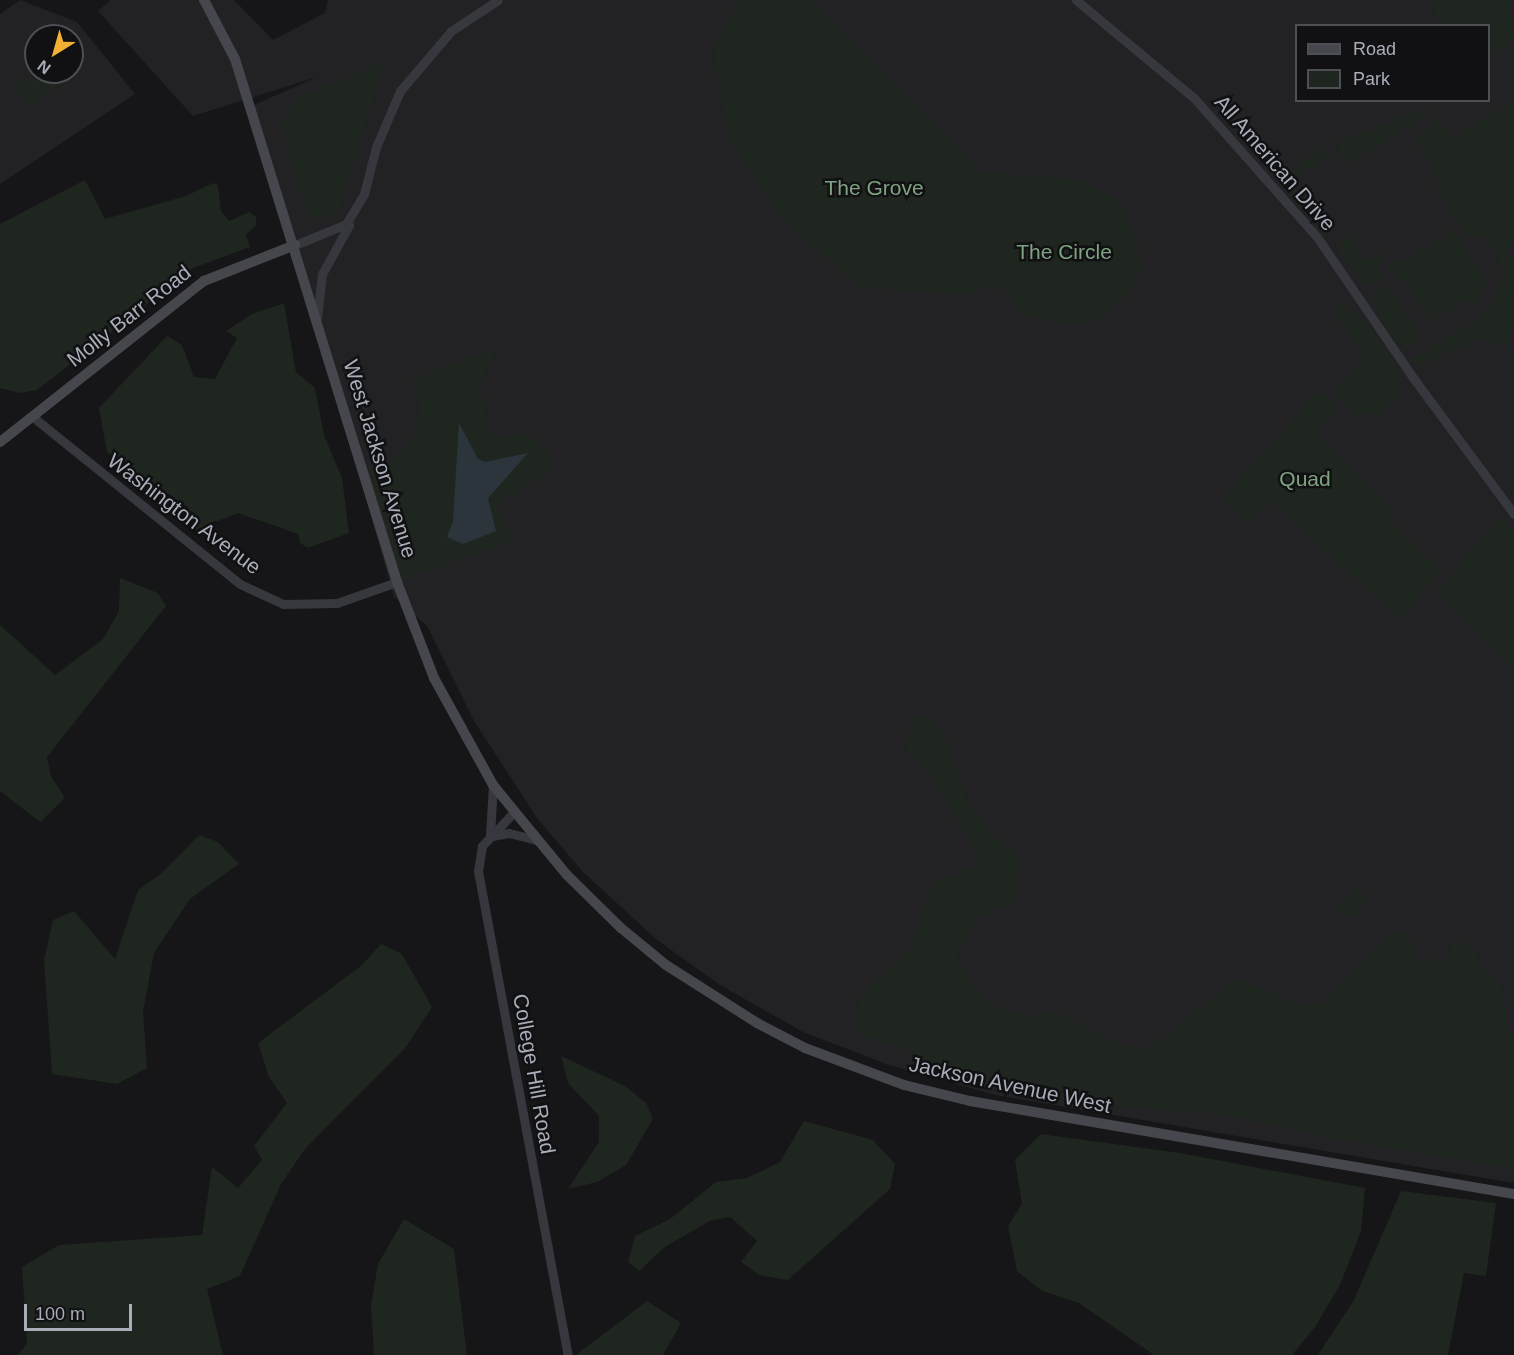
<!DOCTYPE html>
<style>
body{margin:0}
#map{position:relative;width:1514px;height:1355px;overflow:hidden;background:#161618;font-family:Arial,sans-serif}
div>[style]{position:absolute}
.built>*{inset:0;background:#222225}
.green>*{inset:0;background:#1e261f}
.water>*{inset:0;background:#2c353c}
.tertiary>*{height:9px;margin:-4.5px;padding:0 4.5px;transform-origin:4.5px;border-radius:4.5px;background:#37383d}
.secondary>*{height:10px;margin:-5px;padding:0 5px;transform-origin:5px;border-radius:5px;background:#45474d}
span{translate:-50% -50%;white-space:nowrap;text-align:center;line-height:1.15;-webkit-text-stroke:5px #111113;paint-order:stroke}
.street-label{font-size:21px;color:#a8adb8}
.park-label{font-size:21px;color:#7fa381}
.legend{position:absolute;left:1295px;top:24px;width:195px;height:78px;box-sizing:border-box;background:#111113;border:2px solid #4d4f55;margin:0;padding:8px 10px;list-style:none;font-size:18px;color:#a8adb8}
.legend li{display:flex;align-items:center;gap:12px;height:30px}
.legend b{width:30px;border:2px solid #4d4f55}
.north{position:absolute;left:24px;top:24px;width:60px;height:60px;box-sizing:border-box;background:#111113;border:2px solid #4d4f55;border-radius:50%;rotate:217deg;font-size:16px;font-weight:700;line-height:24px;text-align:center;color:#a8adb8}
.north::after{content:'';display:block;margin:auto;width:21px;height:27px;background:#f2b134;clip-path:polygon(50% 0,100% 100%,50% 72%,0 100%)}
.scale{position:absolute;left:24px;top:1304px;width:108px;height:27px;box-sizing:border-box;border:3px solid #a8adb8;border-top:0;padding-left:8px;font-size:18px;line-height:21px;white-space:nowrap;color:#a8adb8;-webkit-text-stroke:4px #111113;paint-order:stroke}
</style>
<div id="map">
<div class="built">
<div style="clip-path:polygon(evenodd,20px 0,77px 22px,135px 94px,0 184px,0 14px,20px 0,36px 36px,72px 36px,72px 72px,36px 72px,36px 36px)"></div>
<div style="clip-path:polygon(evenodd,111px 0,234px 0,273px 40px,325px 13px,328px 0,1514px 0,1514px 1183px,995px 1095px,889px 1065px,803px 1032px,720px 985px,656px 939px,582px 871px,537px 818px,474px 721px,427px 626px,394px 597px,254px 105px,317px 77px,193px 116px,98px 11px,111px 0,1296px 26px,1488px 26px,1488px 100px,1296px 100px,1296px 26px)"></div>
</div>
<div class="green">
<div style="clip-path:polygon(740px 0,808px 0,981px 173px,1074px 179px,1118px 199px,1138px 242px,1139px 270px,1130px 292px,1101px 318px,1067px 324px,1028px 317px,997px 284px,963px 295px,858px 287px,779px 215px,729px 140px,716px 70px,716px 44px)"></div>
<div style="clip-path:polygon(1430px 0,1514px 0,1509px 4px,1514px 40px,1489px 58px,1488px 26px,1441px 25px)"></div>
<div style="clip-path:polygon(384px 62px,339px 211px,323px 219px,309px 217px,285px 145px,284px 120px,295px 100px)"></div>
<div style="clip-path:polygon(36px 72px,61px 72px,67px 80px,28px 107px,14px 86px)"></div>
<div style="clip-path:polygon(1514px 101px,1514px 238px,1506px 255px,1514px 259px,1510px 346px,1478px 339px,1415px 368px,1410px 354px,1414px 358px,1486px 314px,1499px 291px,1502px 274px,1498px 252px,1480px 236px,1465px 235px,1434px 183px,1440px 179px,1416px 140px,1409px 139px,1438px 122px,1454px 137px)"></div>
<div style="clip-path:polygon(1428px 107px,1428px 115px,1346px 165px,1336px 143px)"></div>
<div style="clip-path:polygon(1328px 146px,1333px 163px,1328px 157px,1292px 179px,1289px 174px,1304px 160px)"></div>
<div style="clip-path:polygon(1286px 177px,1304px 198px,1311px 195px,1335px 231px,1325px 237px,1287px 193px,1283px 185px)"></div>
<div style="clip-path:polygon(85px 180px,105px 219px,186px 196px,213px 183px,218px 185px,221px 211px,229px 221px,249px 212px,256px 217px,256px 225px,246px 235px,250px 247px,193px 268px,37px 390px,20px 393px,0 388px,0 224px)"></div>
<div style="clip-path:polygon(1450px 227px,1488px 282px,1475px 303px,1468px 299px,1430px 321px,1405px 282px,1386px 270px,1395px 259px,1399px 264px,1449px 234px,1446px 230px)"></div>
<div style="clip-path:polygon(1349px 234px,1367px 261px,1389px 250px,1378px 268px,1383px 279px,1369px 287px,1339px 254px,1338px 247px)"></div>
<div style="clip-path:polygon(1386px 284px,1421px 338px,1406px 347px,1396px 343px,1369px 298px)"></div>
<div style="clip-path:polygon(1337px 301px,1367px 323px,1401px 373px,1398px 395px,1377px 414px,1357px 414px,1331px 393px,1362px 361px,1358px 342px,1334px 317px)"></div>
<div style="clip-path:polygon(284px 303px,296px 372px,315px 388px,324px 435px,342px 478px,349px 533px,308px 548px,300px 543px,298px 534px,238px 513px,195px 530px,188px 507px,107px 452px,99px 408px,167px 336px,182px 345px,194px 377px,215px 379px,237px 338px,226px 331px,252px 314px)"></div>
<div style="clip-path:polygon(491px 350px,495px 360px,486px 366px,480px 390px,489px 431px,497px 438px,511px 433px,529px 436px,546px 450px,554px 467px,496px 505px,514px 540px,397px 582px,362px 471px,391px 461px,412px 443px,420px 407px,412px 379px)"></div>
<div style="clip-path:polygon(1319px 390px,1337px 409px,1314px 433px,1393px 509px,1392px 523px,1442px 571px,1398px 618px,1271px 500px,1249px 523px,1223px 498px)"></div>
<div style="clip-path:polygon(1501px 516px,1514px 532px,1514px 668px,1437px 592px)"></div>
<div style="clip-path:polygon(120px 578px,158px 593px,166px 606px,47px 757px,51px 776px,65px 798px,40px 822px,0 791px,0 625px,55px 675px,103px 639px,119px 611px)"></div>
<div style="clip-path:polygon(911px 715px,928px 718px,943px 733px,966px 798px,992px 835px,1019px 856px,1017px 901px,975px 918px,968px 938px,954px 951px,975px 990px,990px 1004px,1033px 1018px,1055px 1011px,1116px 1044px,1146px 1050px,1239px 979px,1293px 1003px,1319px 1005px,1385px 939px,1408px 931px,1413px 959px,1446px 959px,1455px 940px,1473px 947px,1481px 968px,1501px 986px,1508px 1034px,1514px 1036px,1514px 1169px,1310px 1134px,1227px 1115px,1100px 1105px,980px 1087px,907px 1050px,865px 1036px,854px 1022px,861px 994px,911px 948px,932px 884px,979px 864px,973px 845px,924px 766px,907px 752px)"></div>
<div style="clip-path:polygon(199px 835px,218px 842px,239px 864px,190px 899px,154px 953px,143px 1012px,147px 1068px,117px 1084px,52px 1074px,44px 960px,53px 920px,74px 911px,115px 959px,138px 890px,162px 873px)"></div>
<div style="clip-path:polygon(1359px 889px,1369px 898px,1349px 919px,1337px 907px)"></div>
<div style="clip-path:polygon(381px 944px,402px 954px,432px 1007px,406px 1047px,305px 1149px,281px 1184px,240px 1276px,207px 1289px,223px 1355px,18px 1355px,27px 1343px,22px 1267px,59px 1245px,202px 1235px,212px 1167px,238px 1188px,262px 1160px,254px 1146px,287px 1103px,269px 1077px,258px 1043px,362px 965px)"></div>
<div style="clip-path:polygon(561px 1056px,625px 1086px,646px 1103px,653px 1119px,626px 1165px,597px 1182px,568px 1189px,599px 1142px,599px 1116px,568px 1083px)"></div>
<div style="clip-path:polygon(804px 1121px,873px 1140px,895px 1164px,890px 1189px,788px 1280px,759px 1275px,741px 1262px,757px 1241px,730px 1217px,710px 1221px,666px 1246px,639px 1271px,628px 1262px,635px 1236px,670px 1219px,716px 1182px,747px 1178px,780px 1162px)"></div>
<div style="clip-path:polygon(1041px 1134px,1180px 1153px,1365px 1188px,1361px 1231px,1340px 1285px,1315px 1327px,1292px 1355px,1154px 1355px,1079px 1303px,1042px 1291px,1017px 1271px,1008px 1226px,1022px 1204px,1015px 1160px)"></div>
<div style="clip-path:polygon(1401px 1191px,1496px 1203px,1486px 1276px,1464px 1273px,1448px 1355px,1318px 1355px,1354px 1300px)"></div>
<div style="clip-path:polygon(404px 1219px,454px 1249px,467px 1355px,374px 1355px,371px 1305px,378px 1264px)"></div>
<div style="clip-path:polygon(647px 1301px,681px 1323px,663px 1355px,576px 1355px)"></div>
</div>
<div class="water">
<div style="clip-path:polygon(459px 423px,478px 459px,485px 462px,528px 453px,488px 498px,496px 531px,463px 544px,447px 537px,453px 521px)"></div>
</div>
<div class="tertiary">
<div style="left:1076px;top:0;width:153px;rotate:39.7deg"></div>
<div style="left:1194px;top:98px;width:186px;rotate:48.5deg"></div>
<div style="left:1317px;top:237px;width:172px;rotate:55.7deg"></div>
<div style="left:1414px;top:379px;width:168px;rotate:53.5deg"></div>
<div style="left:295px;top:245px;width:55px;rotate:-22.4deg"></div>
<div style="left:346px;top:224px;width:35px;rotate:-59deg"></div>
<div style="left:364px;top:194px;width:49px;rotate:-75.7deg"></div>
<div style="left:376px;top:147px;width:61px;rotate:-66.8deg"></div>
<div style="left:400px;top:91px;width:79px;rotate:-49.6deg"></div>
<div style="left:451px;top:31px;width:56px;rotate:-33.4deg"></div>
<div style="left:317px;top:318px;width:44px;rotate:-83.5deg"></div>
<div style="left:322px;top:274px;width:56px;rotate:-61.1deg"></div>
<div style="left:33px;top:417px;width:266px;rotate:38.9deg"></div>
<div style="left:240px;top:584px;width:47px;rotate:24.9deg"></div>
<div style="left:283px;top:604px;width:54px;rotate:-1.1deg"></div>
<div style="left:337px;top:603px;width:64px;rotate:-19.3deg"></div>
<div style="left:514px;top:812px;width:47px;rotate:133.3deg"></div>
<div style="left:482px;top:846px;width:25px;rotate:99deg"></div>
<div style="left:478px;top:871px;width:492px;rotate:79.5deg"></div>
<div style="left:490px;top:835px;width:50px;rotate:-86.6deg"></div>
<div style="left:492px;top:836px;width:17px;rotate:-10deg"></div>
<div style="left:509px;top:833px;width:29px;rotate:14deg"></div>
</div>
<div class="secondary">
<div style="left:204px;top:0;width:67px;rotate:62.3deg"></div>
<div style="left:235px;top:59px;width:548px;rotate:72.79deg"></div>
<div style="left:397px;top:582px;width:103px;rotate:68.9deg"></div>
<div style="left:434px;top:678px;width:122px;rotate:61.1deg"></div>
<div style="left:493px;top:785px;width:115px;rotate:50.6deg"></div>
<div style="left:566px;top:874px;width:77px;rotate:44.5deg"></div>
<div style="left:621px;top:928px;width:58px;rotate:39.4deg"></div>
<div style="left:666px;top:965px;width:108px;rotate:32.5deg"></div>
<div style="left:757px;top:1023px;width:54px;rotate:27.5deg"></div>
<div style="left:805px;top:1048px;width:106px;rotate:20.5deg"></div>
<div style="left:904px;top:1085px;width:68px;rotate:13.6deg"></div>
<div style="left:970px;top:1101px;width:552px;rotate:9.7deg"></div>
<div style="left:0;top:442px;width:260px;rotate:-38.3deg"></div>
<div style="left:204px;top:281px;width:98px;rotate:-21.6deg"></div>
</div>
<div class="street-label">
<span style="left:1275px;top:163px;rotate:49deg">All American Drive</span>
<span style="left:129px;top:316px;rotate:-38deg">Molly Barr Road</span>
<span style="left:380px;top:459px;rotate:73deg">West Jackson Avenue</span>
<span style="left:184px;top:514px;rotate:37deg">Washington Avenue</span>
<span style="left:534px;top:1074px;rotate:80deg">College Hill Road</span>
<span style="left:1010px;top:1085px;rotate:12deg">Jackson Avenue West</span>
</div>
<div class="park-label">
<span style="left:874px;top:188px">The Grove</span>
<span style="left:1064px;top:252px">The Circle</span>
<span style="left:1305px;top:479px">Quad</span>
</div>
<ul class="legend">
<li><b style="height:8px;background:#45474d"></b>Road</li>
<li><b style="height:16px;background:#1e261f"></b>Park</li>
</ul>
<div class="north">N</div>
<div class="scale">100 m</div>
</div>
